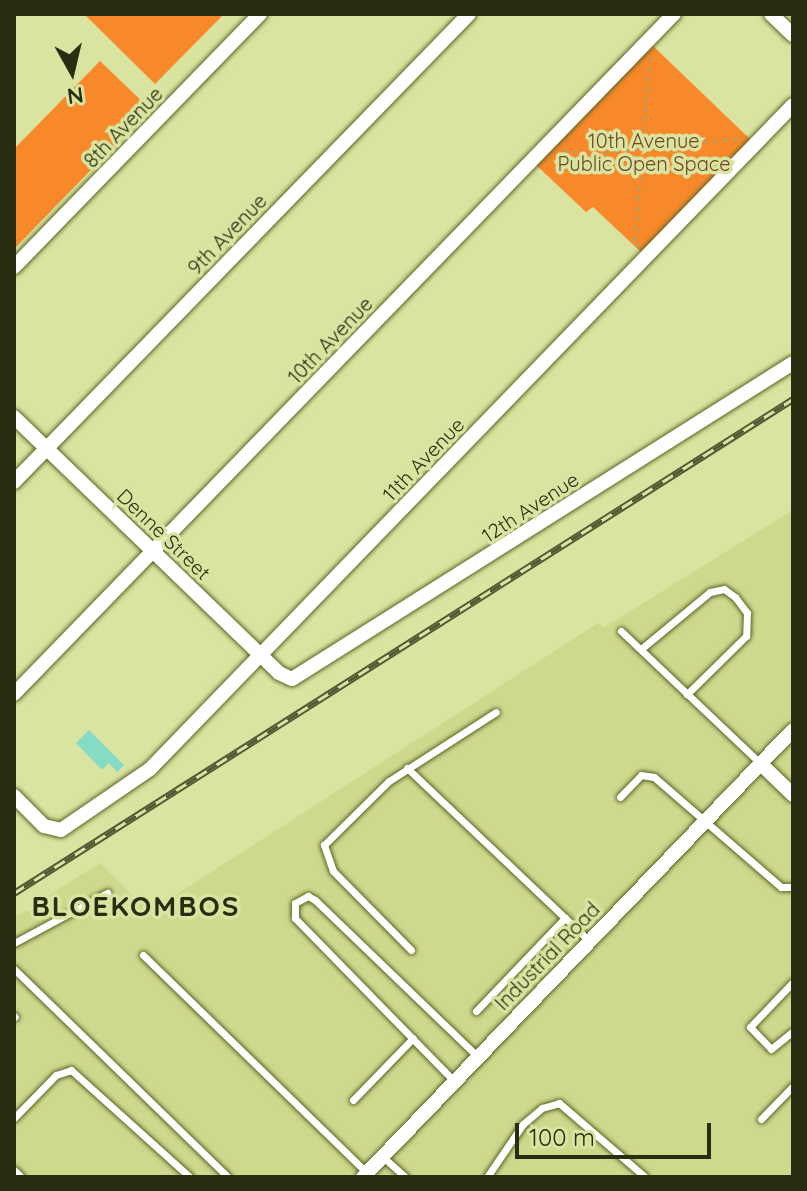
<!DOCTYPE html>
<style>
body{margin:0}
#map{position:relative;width:807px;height:1191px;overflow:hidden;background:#d9e4a0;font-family:Quicksand,sans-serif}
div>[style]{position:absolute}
.built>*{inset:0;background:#cfd98e}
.green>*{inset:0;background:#f7892b}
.building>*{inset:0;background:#86dbc4}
.path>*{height:2px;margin-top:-1px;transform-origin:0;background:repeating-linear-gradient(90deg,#9ea670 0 4px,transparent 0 10px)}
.roads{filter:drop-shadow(0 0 2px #5d6524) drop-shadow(0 0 2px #5d6524)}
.lane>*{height:7px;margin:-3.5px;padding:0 3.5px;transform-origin:3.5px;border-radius:3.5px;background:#fff}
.street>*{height:14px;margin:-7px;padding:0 7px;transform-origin:7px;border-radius:7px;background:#fff}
.rail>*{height:7px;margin-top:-3.5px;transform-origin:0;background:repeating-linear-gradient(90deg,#d9e4a0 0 12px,#545934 0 24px);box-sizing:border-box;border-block:2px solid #545934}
span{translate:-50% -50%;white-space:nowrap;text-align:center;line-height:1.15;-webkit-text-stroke:7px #d9e4a0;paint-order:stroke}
.street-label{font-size:20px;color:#2a2d12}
.park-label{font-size:20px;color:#724523}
.district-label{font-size:28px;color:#2a2d12;font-weight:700;letter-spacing:2px}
.frame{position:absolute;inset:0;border:16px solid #2a2d12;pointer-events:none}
.north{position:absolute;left:32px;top:32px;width:80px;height:80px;-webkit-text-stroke:6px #d9e4a0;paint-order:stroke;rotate:172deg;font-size:22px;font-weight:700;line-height:32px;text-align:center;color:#2a2d12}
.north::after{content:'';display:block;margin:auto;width:28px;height:36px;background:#2a2d12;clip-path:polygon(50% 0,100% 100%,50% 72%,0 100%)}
.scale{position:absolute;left:515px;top:1123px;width:196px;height:36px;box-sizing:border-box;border:4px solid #2a2d12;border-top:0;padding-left:10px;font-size:24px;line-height:28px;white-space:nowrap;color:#2a2d12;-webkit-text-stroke:6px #d9e4a0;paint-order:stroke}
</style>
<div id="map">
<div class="built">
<div style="clip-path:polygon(793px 510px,793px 1177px,14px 1177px,14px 917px,100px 863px,149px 912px,598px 623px,603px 628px)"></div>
</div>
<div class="green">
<div style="clip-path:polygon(84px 14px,224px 14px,155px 84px)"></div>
<div style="clip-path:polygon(652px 45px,751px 140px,642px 253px,593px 207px,586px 212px,536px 165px)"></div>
<div style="clip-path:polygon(100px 61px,150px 109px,14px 249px,14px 149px)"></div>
</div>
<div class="building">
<div style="clip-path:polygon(89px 730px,124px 765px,117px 772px,109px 763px,102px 770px,76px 743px)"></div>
</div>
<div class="path">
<div style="left:563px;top:151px;width:31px;rotate:6deg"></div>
<div style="left:594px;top:154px;width:146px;rotate:-5.9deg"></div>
<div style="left:639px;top:246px;width:6px;rotate:-129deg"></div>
<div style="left:635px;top:241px;width:184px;rotate:-85.3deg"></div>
</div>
<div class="roads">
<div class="lane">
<div style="left:621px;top:631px;width:192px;rotate:43.5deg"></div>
<div style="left:641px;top:649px;width:89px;rotate:-39.6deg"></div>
<div style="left:710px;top:592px;width:14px;rotate:-12deg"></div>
<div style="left:724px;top:589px;width:14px;rotate:36deg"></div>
<div style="left:735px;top:597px;width:20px;rotate:53deg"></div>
<div style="left:747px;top:613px;width:23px;rotate:92deg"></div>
<div style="left:746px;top:636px;width:83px;rotate:135.5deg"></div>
<div style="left:407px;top:768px;width:251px;rotate:43.5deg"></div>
<div style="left:620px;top:797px;width:30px;rotate:-46deg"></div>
<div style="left:641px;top:775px;width:13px;rotate:9deg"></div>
<div style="left:654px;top:777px;width:168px;rotate:40.9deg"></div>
<div style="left:781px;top:887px;width:12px"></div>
<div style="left:14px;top:943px;width:106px;rotate:-28.3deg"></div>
<div style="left:411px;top:950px;width:111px;rotate:-134.6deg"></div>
<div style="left:333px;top:871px;width:28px;rotate:-109deg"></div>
<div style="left:324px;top:845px;width:91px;rotate:-44.6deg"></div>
<div style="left:389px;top:781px;width:127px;rotate:-32.8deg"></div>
<div style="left:143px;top:955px;width:313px;rotate:44.2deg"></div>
<div style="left:14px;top:969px;width:298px;rotate:44.2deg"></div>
<div style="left:793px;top:982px;width:62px;rotate:133.7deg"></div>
<div style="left:750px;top:1027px;width:30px;rotate:46deg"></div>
<div style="left:771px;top:1049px;width:28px;rotate:-39deg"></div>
<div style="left:476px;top:1011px;width:129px;rotate:-46.3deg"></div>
<div style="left:14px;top:1016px;width:1px;rotate:45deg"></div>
<div style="left:454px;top:1081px;width:228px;rotate:-134.3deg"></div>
<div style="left:295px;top:918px;width:15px;rotate:-90deg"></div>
<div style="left:295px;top:903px;width:15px;rotate:-28deg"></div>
<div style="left:308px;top:896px;width:8px;rotate:30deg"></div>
<div style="left:315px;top:900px;width:226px;rotate:43.9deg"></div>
<div style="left:353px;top:1100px;width:86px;rotate:-45.9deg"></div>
<div style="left:14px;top:1118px;width:60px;rotate:-45.7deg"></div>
<div style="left:56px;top:1075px;width:16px;rotate:-18deg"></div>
<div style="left:71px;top:1070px;width:160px;rotate:42deg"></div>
<div style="left:761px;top:1119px;width:46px;rotate:-45.9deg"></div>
<div style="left:383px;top:1157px;width:30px;rotate:42deg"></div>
<div style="left:14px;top:1170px;width:10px;rotate:45deg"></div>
<div style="left:487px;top:1177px;width:64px;rotate:-55.8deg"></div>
<div style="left:523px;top:1124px;width:25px;rotate:-40deg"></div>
<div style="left:542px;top:1108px;width:18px;rotate:-16deg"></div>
<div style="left:559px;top:1103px;width:113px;rotate:40.7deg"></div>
</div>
<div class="street">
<div style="left:771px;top:14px;width:30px;rotate:44deg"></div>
<div style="left:14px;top:267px;width:353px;rotate:-45.8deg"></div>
<div style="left:14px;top:417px;width:368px;rotate:44deg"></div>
<div style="left:279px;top:673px;width:14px;rotate:25deg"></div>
<div style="left:292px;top:679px;width:592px;rotate:-32.24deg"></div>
<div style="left:14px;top:482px;width:653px;rotate:-45.81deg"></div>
<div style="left:14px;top:694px;width:948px;rotate:-45.86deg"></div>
<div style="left:760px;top:763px;width:46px;rotate:44.1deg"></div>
<div style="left:14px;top:796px;width:42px;rotate:45deg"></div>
<div style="left:44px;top:826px;width:17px;rotate:13deg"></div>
<div style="left:61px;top:830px;width:108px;rotate:-34.4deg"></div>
<div style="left:150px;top:769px;width:924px;rotate:-45.92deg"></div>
<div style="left:363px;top:1177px;width:620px;rotate:-46.11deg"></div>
</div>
</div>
<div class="rail">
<div style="left:14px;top:893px;width:922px;rotate:-32.38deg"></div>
</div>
<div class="street-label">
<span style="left:123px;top:127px;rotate:-46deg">8th Avenue</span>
<span style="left:227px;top:234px;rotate:-46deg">9th Avenue</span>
<span style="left:330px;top:340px;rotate:-46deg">10th Avenue</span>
<span style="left:423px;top:459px;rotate:-46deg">11th Avenue</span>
<span style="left:530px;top:507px;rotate:-33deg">12th Avenue</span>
<span style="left:164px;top:534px;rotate:44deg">Denne Street</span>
<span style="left:547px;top:956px;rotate:-46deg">Industrial Road</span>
</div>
<div class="park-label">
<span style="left:644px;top:152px">10th Avenue<br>Public Open Space</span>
</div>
<div class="district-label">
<span style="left:136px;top:906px">BLOEKOMBOS</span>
</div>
<div class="frame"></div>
<div class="north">N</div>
<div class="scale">100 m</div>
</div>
